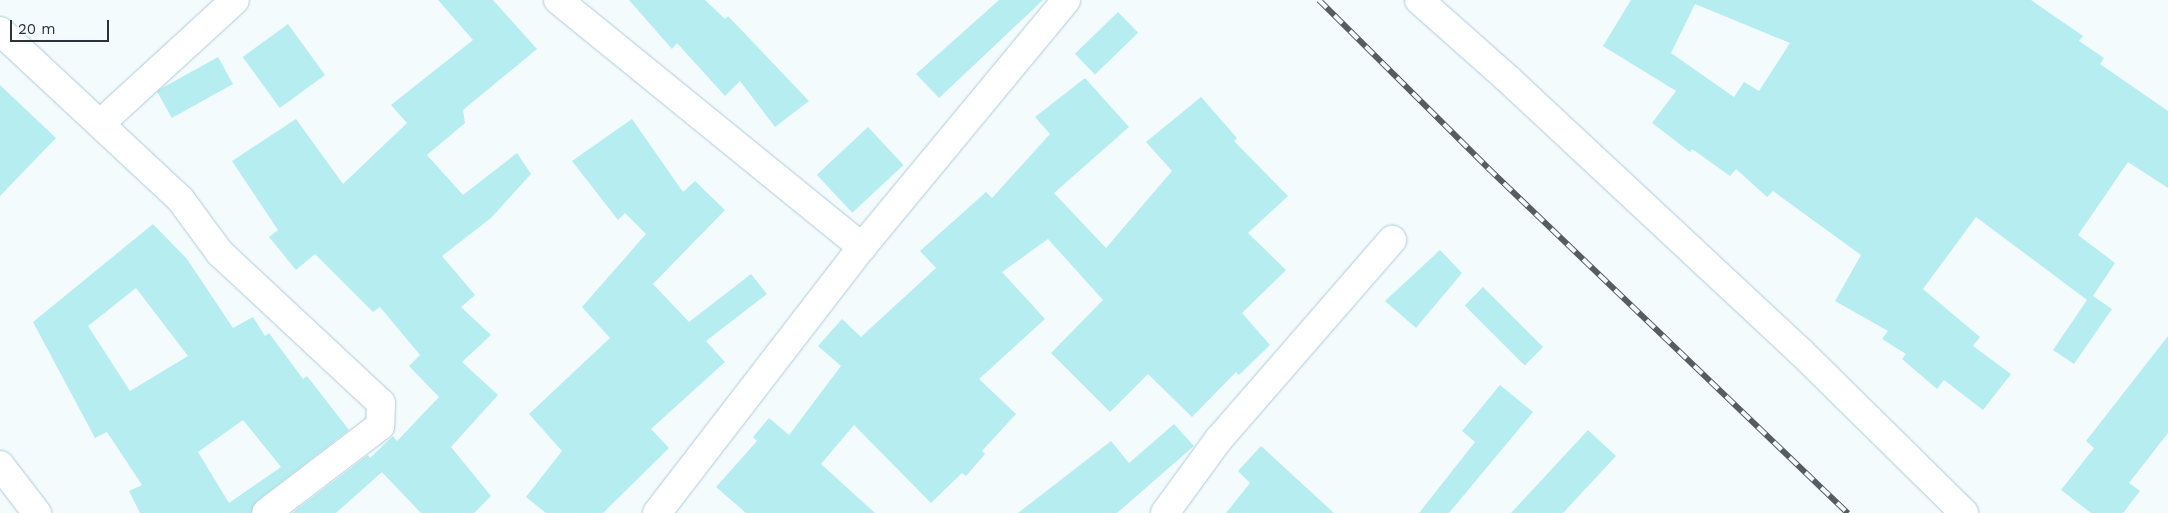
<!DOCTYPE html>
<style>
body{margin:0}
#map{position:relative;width:2168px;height:513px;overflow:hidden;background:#f4fbfd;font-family:"Work Sans",sans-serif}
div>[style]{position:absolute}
.building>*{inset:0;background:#b5edf1;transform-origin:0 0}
.roads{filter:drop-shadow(0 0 1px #aeccd8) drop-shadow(0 0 1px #aeccd8)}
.minor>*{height:28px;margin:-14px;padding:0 14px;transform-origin:14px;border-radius:14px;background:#fff}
.rail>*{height:5.5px;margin-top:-2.75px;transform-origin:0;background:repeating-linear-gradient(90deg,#f4fbfd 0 11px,#535d62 0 22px);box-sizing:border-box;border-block:1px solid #535d62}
span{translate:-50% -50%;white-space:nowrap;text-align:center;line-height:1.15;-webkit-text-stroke:5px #f4fbfd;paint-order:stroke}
.scale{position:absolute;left:10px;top:20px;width:99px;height:22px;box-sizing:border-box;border:2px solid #283439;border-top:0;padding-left:6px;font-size:15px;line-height:18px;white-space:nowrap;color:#283439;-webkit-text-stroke:4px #f4fbfd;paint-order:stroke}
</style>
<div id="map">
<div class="building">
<div style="clip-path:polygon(438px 0,493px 0,537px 49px,463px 110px,465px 123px,427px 155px,463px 195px,517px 153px,531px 174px,491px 218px,442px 256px,475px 295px,461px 307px,491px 335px,462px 362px,498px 395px,451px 447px,491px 496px,474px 513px,421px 513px,376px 466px,382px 472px,336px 513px,292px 513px,368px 455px,370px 458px,393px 436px,397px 441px,439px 397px,409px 366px,420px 355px,380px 307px,373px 312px,315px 254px,296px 270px,269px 237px,278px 230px,232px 161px,296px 119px,343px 184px,407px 123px,391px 105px,473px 40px)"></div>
<div style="clip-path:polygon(629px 0,705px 0,725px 19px,728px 16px,809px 101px,775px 127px,740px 81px,725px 96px,677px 43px,672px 49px)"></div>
<div style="clip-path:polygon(999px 0,1043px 0,939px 98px,916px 74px)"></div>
<div style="clip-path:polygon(evenodd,1631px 0,2031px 0,2083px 36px,2079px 41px,2104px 58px,2100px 64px,2168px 111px,2168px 188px,2128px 162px,2078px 235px,2115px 263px,2093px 296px,2112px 309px,2074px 364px,2053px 350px,2087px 300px,1976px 217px,1923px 289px,1980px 337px,1973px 346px,2011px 374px,1983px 410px,1944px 380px,1937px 389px,1902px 359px,1906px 354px,1882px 339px,1888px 331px,1835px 301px,1861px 255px,1773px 191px,1767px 197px,1736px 169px,1730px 176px,1692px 149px,1690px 152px,1652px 123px,1676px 91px,1603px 46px,1631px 0,1695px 4px,1790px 43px,1759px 91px,1744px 82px,1734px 97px,1671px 53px,1695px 4px)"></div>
<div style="left:1118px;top:12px;width:29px;height:60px;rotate:46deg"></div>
<div style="left:288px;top:24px;width:63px;height:56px;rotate:54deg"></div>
<div style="left:218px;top:57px;width:31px;height:70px;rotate:61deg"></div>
<div style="clip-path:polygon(1085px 78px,1129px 127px,1054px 193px,1106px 248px,1172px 171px,1146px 142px,1201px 97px,1237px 138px,1234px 141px,1288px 196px,1248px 233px,1286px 270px,1242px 313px,1270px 345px,1239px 375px,1236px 372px,1192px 417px,1148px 374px,1110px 412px,1051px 353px,1103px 300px,1048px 239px,1002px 272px,1045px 319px,979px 379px,1016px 414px,982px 451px,985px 454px,966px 476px,962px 473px,931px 503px,854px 425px,821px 464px,875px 513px,746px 513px,716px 487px,757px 441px,753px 437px,769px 418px,789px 435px,841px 366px,818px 346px,842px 319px,861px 337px,936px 268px,920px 251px,986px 192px,992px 198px,1050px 134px,1035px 117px)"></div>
<div style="clip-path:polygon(0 85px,56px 138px,0 196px)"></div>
<div style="clip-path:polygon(632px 119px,683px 192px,695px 181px,725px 210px,653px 284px,689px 322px,751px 274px,767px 294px,706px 341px,725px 362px,651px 429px,669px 448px,603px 513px,546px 513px,526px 497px,562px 451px,529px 414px,610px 338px,582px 307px,646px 234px,625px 213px,618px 220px,572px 161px)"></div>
<div style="left:868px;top:127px;width:52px;height:70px;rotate:47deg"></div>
<div style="clip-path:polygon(evenodd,153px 224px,187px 259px,233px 328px,253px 317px,265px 336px,269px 333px,303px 379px,307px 376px,349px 430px,257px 501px,251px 513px,140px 513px,129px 491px,142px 485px,107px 432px,95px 438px,33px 322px,153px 224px,136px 288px,188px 356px,130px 391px,88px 326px,136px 288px,153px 224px,243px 420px,281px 467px,229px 503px,198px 452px,243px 420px)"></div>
<div style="clip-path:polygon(1440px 250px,1462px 273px,1416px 328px,1385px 301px)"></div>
<div style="left:1483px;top:287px;width:85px;height:26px;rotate:45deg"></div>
<div style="clip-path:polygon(2168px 336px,2168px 433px,2129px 483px,2140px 491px,2123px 513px,2091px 513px,2061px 490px,2094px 448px,2086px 441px)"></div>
<div style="clip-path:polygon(1500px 385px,1533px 412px,1449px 513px,1419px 513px,1475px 442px,1462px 431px)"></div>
<div style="clip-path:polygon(1174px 424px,1194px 446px,1117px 513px,1018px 513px,1111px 441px,1129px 463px)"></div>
<div style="clip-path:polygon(1588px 430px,1616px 456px,1563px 513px,1511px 513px)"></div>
<div style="clip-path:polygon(1261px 446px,1334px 513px,1226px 513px,1250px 483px,1238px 471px)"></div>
</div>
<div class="roads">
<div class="minor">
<div style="left:558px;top:0;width:392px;rotate:39.1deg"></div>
<div style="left:1419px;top:0;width:119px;rotate:41.6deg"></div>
<div style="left:1508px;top:79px;width:400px;rotate:43deg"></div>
<div style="left:1801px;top:352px;width:229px;rotate:44.6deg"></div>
<div style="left:0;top:31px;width:248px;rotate:43deg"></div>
<div style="left:181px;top:200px;width:66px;rotate:53.7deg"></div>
<div style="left:220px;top:253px;width:220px;rotate:43deg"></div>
<div style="left:381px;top:403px;width:23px;rotate:92deg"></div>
<div style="left:380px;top:426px;width:143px;rotate:142.7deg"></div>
<div style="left:102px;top:122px;width:180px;rotate:-42.5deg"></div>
<div style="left:0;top:465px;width:61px;rotate:52.4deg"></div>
<div style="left:657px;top:513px;width:336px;rotate:-52.4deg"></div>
<div style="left:862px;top:247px;width:320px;rotate:-50.4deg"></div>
<div style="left:1165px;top:513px;width:92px;rotate:-53.9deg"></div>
<div style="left:1219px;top:439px;width:264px;rotate:-49deg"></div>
</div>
</div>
<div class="rail">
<div style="left:1319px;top:0;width:238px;rotate:44.8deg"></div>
<div style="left:1488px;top:168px;width:499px;rotate:43.8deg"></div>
</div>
<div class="scale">20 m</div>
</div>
